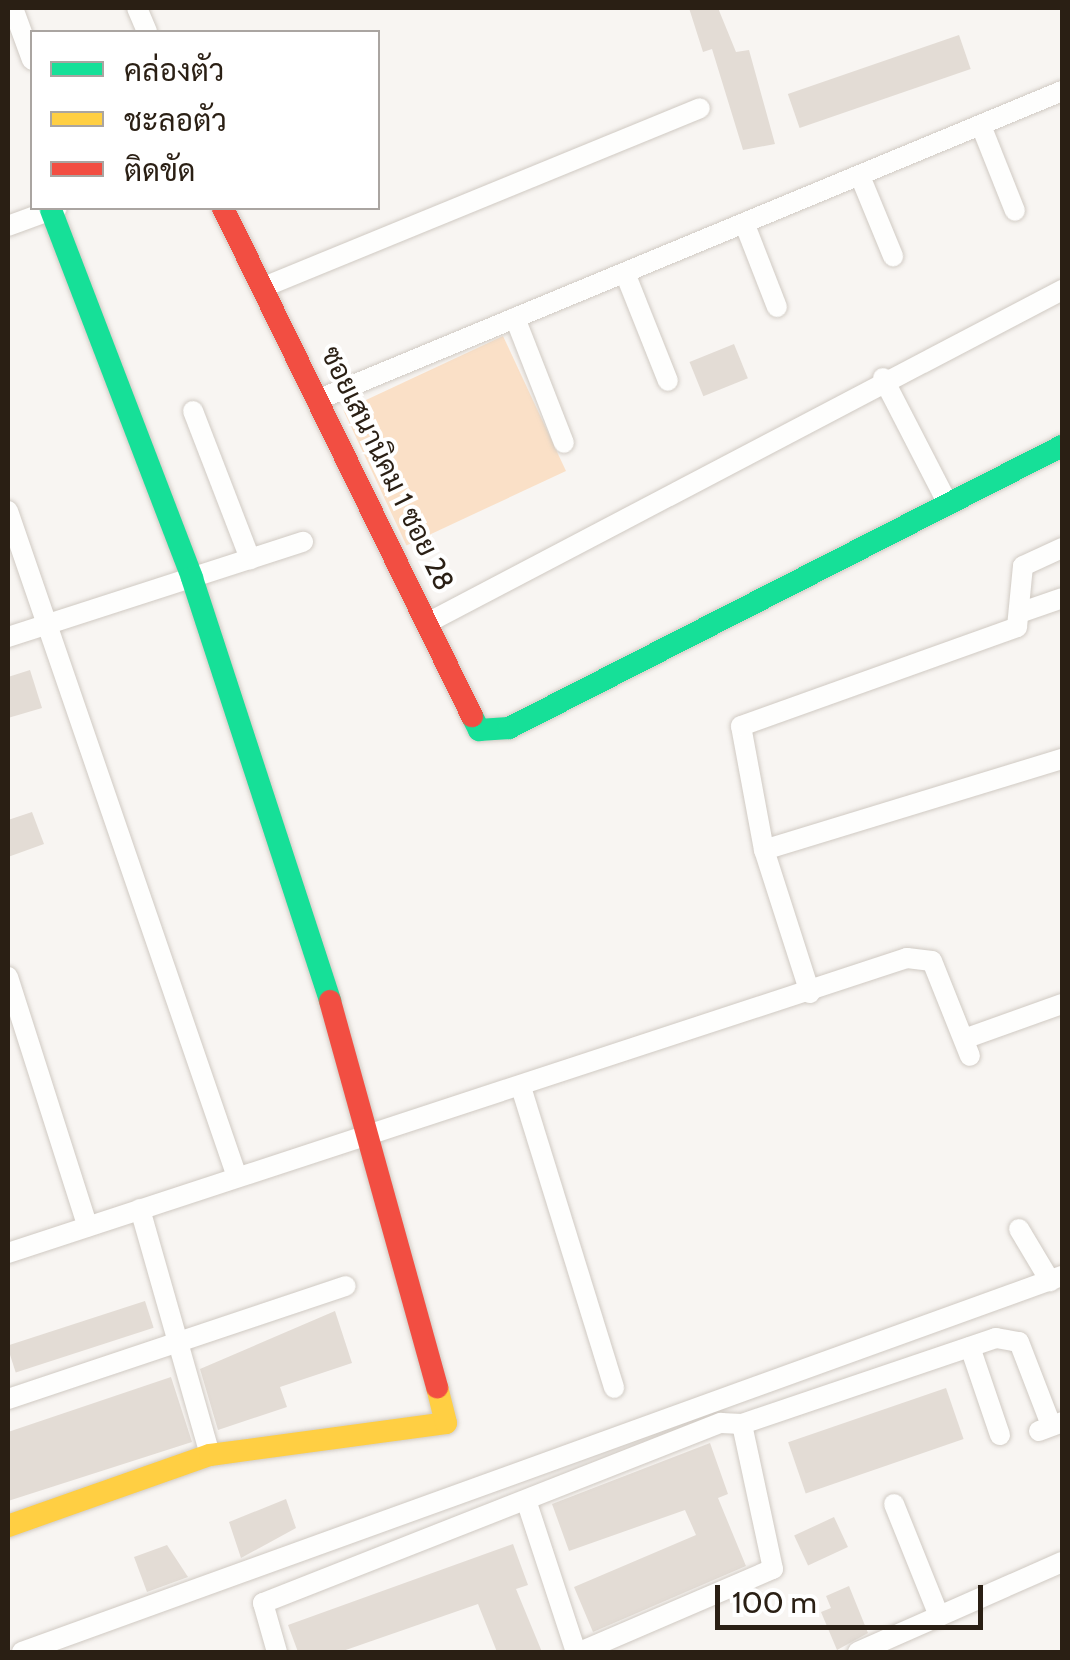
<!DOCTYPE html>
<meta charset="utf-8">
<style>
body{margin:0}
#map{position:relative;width:1070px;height:1660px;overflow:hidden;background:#f8f5f2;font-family:Cabin,Sarabun,sans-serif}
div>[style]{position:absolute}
.green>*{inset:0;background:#fae0c7;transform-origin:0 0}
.building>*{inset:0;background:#e3dcd5;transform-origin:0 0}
.roads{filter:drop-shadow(0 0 2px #d0cac3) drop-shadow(0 0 2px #d0cac3)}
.street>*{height:20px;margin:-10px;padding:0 10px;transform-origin:10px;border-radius:10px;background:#fefefd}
.fast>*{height:22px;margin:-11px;padding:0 11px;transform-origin:11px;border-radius:11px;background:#16e098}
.slow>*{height:22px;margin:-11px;padding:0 11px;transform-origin:11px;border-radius:11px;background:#ffcf43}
.jam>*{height:22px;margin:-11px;padding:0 11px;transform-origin:11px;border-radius:11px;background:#f24e42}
span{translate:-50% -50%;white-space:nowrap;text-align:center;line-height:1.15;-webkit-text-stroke:8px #fff;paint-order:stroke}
.street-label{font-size:28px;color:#2a1f14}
.frame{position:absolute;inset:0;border:10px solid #2a1f14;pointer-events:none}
.legend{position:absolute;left:30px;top:30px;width:350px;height:180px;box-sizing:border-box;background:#fff;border:2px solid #aaa5a1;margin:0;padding:12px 18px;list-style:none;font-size:30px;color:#2a1f14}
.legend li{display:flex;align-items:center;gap:20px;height:50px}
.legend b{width:50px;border:2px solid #aaa5a1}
.scale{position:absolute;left:715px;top:1585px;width:268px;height:45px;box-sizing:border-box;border:5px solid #2a1f14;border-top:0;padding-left:12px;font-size:30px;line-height:35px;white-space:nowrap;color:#2a1f14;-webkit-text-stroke:8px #fff;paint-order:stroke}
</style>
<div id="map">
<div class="green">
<div style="left:503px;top:336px;width:149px;height:176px;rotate:65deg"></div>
</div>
<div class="building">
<div style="clip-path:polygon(689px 8px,718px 8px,736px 52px,749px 50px,775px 144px,743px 150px,712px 49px,703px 52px)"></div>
<div style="left:959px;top:35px;width:36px;height:181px;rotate:71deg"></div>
<div style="left:734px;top:344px;width:37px;height:48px;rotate:68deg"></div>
<div style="clip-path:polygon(30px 670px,42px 708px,8px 718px,8px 677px)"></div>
<div style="clip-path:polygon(32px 812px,44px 844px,8px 857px,8px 820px)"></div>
<div style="left:145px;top:1301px;width:28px;height:145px;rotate:72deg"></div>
<div style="clip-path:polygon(335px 1311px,352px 1363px,280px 1387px,287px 1407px,218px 1430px,200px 1369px)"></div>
<div style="clip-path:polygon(171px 1377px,192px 1442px,8px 1501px,8px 1432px)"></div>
<div style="left:946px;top:1388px;width:54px;height:167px;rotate:71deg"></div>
<div style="clip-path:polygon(710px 1443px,728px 1494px,718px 1498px,746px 1566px,593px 1632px,574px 1587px,696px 1535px,685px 1510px,569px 1551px,552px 1504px)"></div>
<div style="clip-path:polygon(286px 1499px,296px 1528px,241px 1558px,229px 1522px)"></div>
<div style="left:834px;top:1517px;width:33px;height:44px;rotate:65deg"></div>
<div style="clip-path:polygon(513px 1544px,528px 1585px,516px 1589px,542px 1652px,497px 1652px,478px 1604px,340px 1652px,298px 1652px,288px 1625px)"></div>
<div style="clip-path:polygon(167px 1545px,188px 1577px,147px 1592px,134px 1557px)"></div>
<div style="clip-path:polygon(849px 1586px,868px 1633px,837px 1650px,821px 1612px,831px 1608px,826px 1596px)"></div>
</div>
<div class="roads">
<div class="street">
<div style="left:13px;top:8px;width:55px;rotate:69.9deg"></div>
<div style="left:137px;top:8px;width:26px;rotate:67deg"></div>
<div style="left:982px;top:128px;width:89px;rotate:68.3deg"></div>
<div style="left:860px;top:176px;width:87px;rotate:67.6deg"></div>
<div style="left:745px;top:225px;width:88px;rotate:68.7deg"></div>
<div style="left:8px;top:226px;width:52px;rotate:-20.2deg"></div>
<div style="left:625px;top:273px;width:116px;rotate:68.3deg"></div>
<div style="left:264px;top:287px;width:471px;rotate:-22.3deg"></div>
<div style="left:515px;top:318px;width:134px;rotate:68.6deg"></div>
<div style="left:883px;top:378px;width:140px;rotate:62.7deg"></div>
<div style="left:322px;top:398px;width:801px;rotate:-22.53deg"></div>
<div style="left:193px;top:411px;width:159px;rotate:68.9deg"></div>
<div style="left:8px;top:511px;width:704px;rotate:71.02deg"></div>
<div style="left:1025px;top:611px;width:39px;rotate:-19deg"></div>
<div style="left:431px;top:621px;width:713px;rotate:-27.68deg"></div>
<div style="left:8px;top:637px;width:310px;rotate:-17.9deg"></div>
<div style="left:764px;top:850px;width:312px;rotate:-17deg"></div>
<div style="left:8px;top:977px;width:262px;rotate:72.3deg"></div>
<div style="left:810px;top:993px;width:150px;rotate:-107.8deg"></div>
<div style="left:764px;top:850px;width:126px;rotate:-100.5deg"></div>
<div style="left:741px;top:726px;width:293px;rotate:-19.7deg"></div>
<div style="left:1017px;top:627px;width:61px;rotate:-84.4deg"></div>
<div style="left:1023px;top:566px;width:43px;rotate:-24.8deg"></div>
<div style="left:964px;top:1039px;width:104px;rotate:-19.7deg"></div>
<div style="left:521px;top:1087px;width:315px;rotate:72.8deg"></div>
<div style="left:140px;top:1209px;width:256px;rotate:74.1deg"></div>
<div style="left:1019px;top:1229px;width:61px;rotate:59.2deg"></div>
<div style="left:8px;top:1253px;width:946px;rotate:-18.17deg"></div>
<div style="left:907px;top:958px;width:25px;rotate:7deg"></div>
<div style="left:932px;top:961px;width:102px;rotate:68.2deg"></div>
<div style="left:970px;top:1347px;width:93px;rotate:71.2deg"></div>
<div style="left:8px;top:1399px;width:356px;rotate:-18.5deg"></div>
<div style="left:1039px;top:1431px;width:25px;rotate:-21deg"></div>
<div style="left:894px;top:1504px;width:121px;rotate:68.1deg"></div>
<div style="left:528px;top:1506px;width:154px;rotate:71.8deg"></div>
<div style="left:22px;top:1652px;width:1106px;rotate:-19.88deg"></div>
<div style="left:277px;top:1652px;width:51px;rotate:-105.9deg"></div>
<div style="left:263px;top:1603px;width:492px;rotate:-21.5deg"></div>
<div style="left:721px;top:1423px;width:21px;rotate:3deg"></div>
<div style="left:742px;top:1424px;width:268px;rotate:-18.7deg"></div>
<div style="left:996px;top:1338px;width:23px;rotate:10deg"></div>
<div style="left:1019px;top:1342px;width:80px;rotate:68.9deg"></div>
<div style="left:580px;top:1652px;width:210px;rotate:-23.3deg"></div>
<div style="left:773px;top:1569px;width:148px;rotate:-102.1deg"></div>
<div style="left:858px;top:1652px;width:223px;rotate:-23.8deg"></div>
</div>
<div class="fast">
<div style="left:51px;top:210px;width:394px;rotate:69deg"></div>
<div style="left:192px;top:578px;width:445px;rotate:71.9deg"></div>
<div style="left:472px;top:716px;width:16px;rotate:63deg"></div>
<div style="left:479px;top:730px;width:30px;rotate:-4deg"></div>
<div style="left:509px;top:728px;width:621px;rotate:-27.02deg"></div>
</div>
<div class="slow">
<div style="left:8px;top:1526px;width:214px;rotate:-19.4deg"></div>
<div style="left:210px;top:1455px;width:238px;rotate:-7.7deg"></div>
<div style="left:446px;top:1423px;width:37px;rotate:-104deg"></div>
</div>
<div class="jam">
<div style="left:223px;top:208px;width:566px;rotate:63.89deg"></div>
<div style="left:330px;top:1001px;width:401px;rotate:74.5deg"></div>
</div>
</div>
<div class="street-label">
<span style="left:388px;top:468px;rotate:64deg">ซอยเสนานิคม 1 ซอย 28</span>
</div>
<div class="frame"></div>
<ul class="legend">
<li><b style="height:12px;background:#16e098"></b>คล่องตัว</li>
<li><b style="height:12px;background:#ffcf43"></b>ชะลอตัว</li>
<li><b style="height:12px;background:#f24e42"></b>ติดขัด</li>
</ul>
<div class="scale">100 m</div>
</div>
